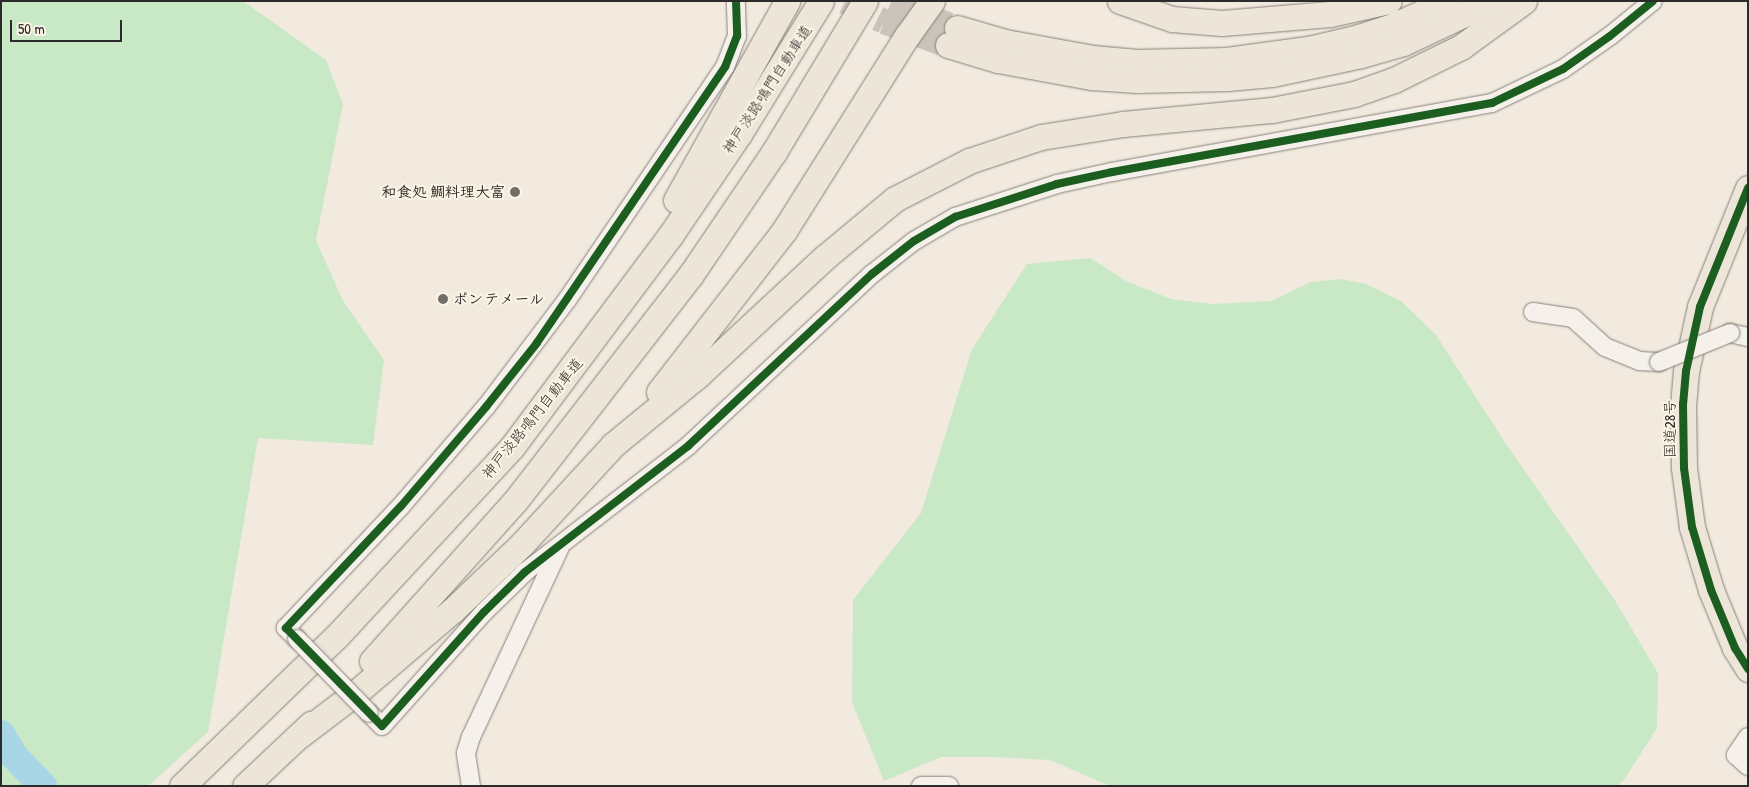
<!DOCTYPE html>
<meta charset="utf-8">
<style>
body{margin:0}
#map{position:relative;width:1749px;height:787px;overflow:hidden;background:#f2eadf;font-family:"Patrick Hand","Klee One",sans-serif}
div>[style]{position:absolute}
.green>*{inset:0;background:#c8e8c6}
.river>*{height:28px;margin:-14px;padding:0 14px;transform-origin:14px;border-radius:14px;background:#a8d6e6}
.highway-tunnel>*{height:25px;margin-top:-12.5px;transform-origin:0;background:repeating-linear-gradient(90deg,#cac4bb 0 25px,transparent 0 37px)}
.roads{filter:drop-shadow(0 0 1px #85817c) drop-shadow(0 0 1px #85817c)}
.minor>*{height:18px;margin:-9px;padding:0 9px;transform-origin:9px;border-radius:9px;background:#f5f1ea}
.highway>*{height:25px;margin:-12.5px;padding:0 12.5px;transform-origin:12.5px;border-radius:12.5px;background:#ece5d8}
.bridges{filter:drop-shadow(0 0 1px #85817c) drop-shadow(0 0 1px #85817c)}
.minor-bridge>*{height:18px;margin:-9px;padding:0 9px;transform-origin:9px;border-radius:9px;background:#f5f1ea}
.cycleway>*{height:8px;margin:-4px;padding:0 4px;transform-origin:4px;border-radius:4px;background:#1b5e20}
.dots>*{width:14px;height:14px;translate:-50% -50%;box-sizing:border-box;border:2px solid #fcf5e5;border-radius:50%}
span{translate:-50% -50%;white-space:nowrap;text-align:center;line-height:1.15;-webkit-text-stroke:4px #fcf5e5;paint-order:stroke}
.street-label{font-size:15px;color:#2b2b2b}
.poi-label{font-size:15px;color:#2b2b2b;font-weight:700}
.right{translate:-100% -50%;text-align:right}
.left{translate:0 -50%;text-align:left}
.frame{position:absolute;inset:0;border:2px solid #2b2b2b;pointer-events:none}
.scale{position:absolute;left:10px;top:20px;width:112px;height:22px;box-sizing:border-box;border:2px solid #2b2b2b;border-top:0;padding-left:6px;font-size:15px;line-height:18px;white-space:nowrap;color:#2b2b2b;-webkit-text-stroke:4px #fcf5e5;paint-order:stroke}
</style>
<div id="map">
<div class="green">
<div style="clip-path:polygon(1px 1px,243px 1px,326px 60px,343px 104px,316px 240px,343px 301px,384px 360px,373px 445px,258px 438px,208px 732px,148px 786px,1px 786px)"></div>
<div style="clip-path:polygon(1090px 258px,1126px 281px,1171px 299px,1213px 304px,1271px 301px,1311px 282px,1341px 279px,1366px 284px,1401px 301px,1436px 335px,1504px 441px,1614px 599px,1658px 673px,1657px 728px,1624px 780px,1617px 786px,1110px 786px,1050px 760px,992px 757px,941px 757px,884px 781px,852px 702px,853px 600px,921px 513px,972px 349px,1027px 264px)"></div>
</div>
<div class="river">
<div style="left:1px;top:734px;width:26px;rotate:59deg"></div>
<div style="left:14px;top:756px;width:42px;rotate:46deg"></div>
</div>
<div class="highway-tunnel">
<div style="left:845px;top:1px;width:44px;rotate:27.1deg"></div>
<div style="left:884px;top:21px;width:68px;rotate:20.6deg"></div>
<div style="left:891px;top:1px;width:71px;rotate:22.2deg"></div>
</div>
<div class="roads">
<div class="minor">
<div style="left:1533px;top:312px;width:40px;rotate:8.5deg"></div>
<div style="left:1573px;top:318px;width:43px;rotate:42.2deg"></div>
<div style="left:1605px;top:347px;width:37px;rotate:22deg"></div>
<div style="left:1639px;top:361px;width:20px;rotate:3deg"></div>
<div style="left:1730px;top:333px;width:18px;rotate:13deg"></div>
<div style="left:297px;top:639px;width:16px;rotate:-135deg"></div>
<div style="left:286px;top:628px;width:168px;rotate:-46.7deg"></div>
<div style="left:401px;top:506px;width:130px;rotate:-49.4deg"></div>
<div style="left:486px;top:407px;width:134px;rotate:-52.9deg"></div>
<div style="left:567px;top:300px;width:282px;rotate:-55.9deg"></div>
<div style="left:725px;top:67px;width:33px;rotate:-69deg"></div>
<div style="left:737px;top:36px;width:35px;rotate:-92deg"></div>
<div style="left:369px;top:713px;width:18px;rotate:45deg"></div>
<div style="left:382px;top:726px;width:153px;rotate:-48.2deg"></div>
<div style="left:484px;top:612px;width:57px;rotate:-44.3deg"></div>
<div style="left:525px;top:572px;width:206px;rotate:-37.7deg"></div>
<div style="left:688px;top:446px;width:252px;rotate:-43.1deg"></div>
<div style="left:872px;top:274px;width:53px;rotate:-38.2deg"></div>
<div style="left:914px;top:241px;width:48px;rotate:-30.3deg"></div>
<div style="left:955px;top:217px;width:107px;rotate:-17.9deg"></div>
<div style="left:1057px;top:184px;width:56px;rotate:-12.3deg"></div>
<div style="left:1112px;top:172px;width:386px;rotate:-10.3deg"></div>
<div style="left:1492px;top:103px;width:79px;rotate:-25.6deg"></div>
<div style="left:1563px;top:69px;width:57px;rotate:-35.1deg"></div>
<div style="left:1610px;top:36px;width:55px;rotate:-39.1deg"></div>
<div style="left:1748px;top:737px;width:22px;rotate:124deg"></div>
<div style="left:1736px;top:755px;width:16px;rotate:43deg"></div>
<div style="left:471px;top:786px;width:33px;rotate:-99deg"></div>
<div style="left:466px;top:753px;width:17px;rotate:-73deg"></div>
<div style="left:471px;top:737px;width:210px;rotate:-64.9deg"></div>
<div style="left:921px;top:786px;width:28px"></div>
</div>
<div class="highway">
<div style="left:1120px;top:1px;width:55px;rotate:19.1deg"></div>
<div style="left:1172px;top:19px;width:50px;rotate:4.6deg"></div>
<div style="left:1222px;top:23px;width:108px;rotate:-4.8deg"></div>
<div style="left:1330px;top:14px;width:60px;rotate:-12.4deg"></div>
<div style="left:957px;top:28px;width:50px;rotate:16.3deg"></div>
<div style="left:1005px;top:42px;width:88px;rotate:10.4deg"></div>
<div style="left:1092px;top:58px;width:45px;rotate:5.1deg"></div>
<div style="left:1137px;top:62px;width:90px;rotate:-1.3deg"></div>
<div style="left:1227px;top:60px;width:87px;rotate:-7.9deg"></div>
<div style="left:1313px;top:48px;width:47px;rotate:-13.4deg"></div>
<div style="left:1359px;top:37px;width:38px;rotate:-18deg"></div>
<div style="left:1395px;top:25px;width:58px;rotate:-24.4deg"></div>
<div style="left:948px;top:45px;width:52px;rotate:16.7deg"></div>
<div style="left:998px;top:60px;width:96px;rotate:10.3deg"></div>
<div style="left:1092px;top:77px;width:45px;rotate:3.8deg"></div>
<div style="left:1137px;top:80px;width:90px;rotate:-1.3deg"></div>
<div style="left:1227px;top:78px;width:45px;rotate:-5.1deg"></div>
<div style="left:1272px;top:74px;width:91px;rotate:-12.1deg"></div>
<div style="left:1361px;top:55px;width:44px;rotate:-15.9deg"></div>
<div style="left:1403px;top:43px;width:98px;rotate:-25.3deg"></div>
<div style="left:1748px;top:188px;width:128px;rotate:112deg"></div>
<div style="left:1700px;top:307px;width:66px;rotate:102.3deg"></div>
<div style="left:1686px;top:371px;width:33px;rotate:95deg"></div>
<div style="left:1683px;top:404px;width:64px;rotate:89.1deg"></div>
<div style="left:1684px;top:468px;width:60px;rotate:82.3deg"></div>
<div style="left:1692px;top:527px;width:66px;rotate:73.2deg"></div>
<div style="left:1711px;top:590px;width:63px;rotate:67.5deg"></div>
<div style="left:1735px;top:648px;width:25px;rotate:58deg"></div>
<div style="left:676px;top:200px;width:228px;rotate:-60.8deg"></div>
<div style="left:659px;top:392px;width:204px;rotate:-52.2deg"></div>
<div style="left:784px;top:231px;width:231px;rotate:-57.8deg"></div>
<div style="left:907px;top:36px;width:43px;rotate:-54.5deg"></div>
<div style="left:372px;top:661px;width:216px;rotate:-48.2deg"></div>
<div style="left:516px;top:500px;width:284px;rotate:-52.2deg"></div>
<div style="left:690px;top:276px;width:150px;rotate:-55.9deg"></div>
<div style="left:774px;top:152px;width:176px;rotate:-58.9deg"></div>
<div style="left:300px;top:735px;width:73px;rotate:-37.2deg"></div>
<div style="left:358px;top:691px;width:125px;rotate:-40.5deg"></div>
<div style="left:453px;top:610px;width:95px;rotate:-43.7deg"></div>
<div style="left:522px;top:544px;width:134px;rotate:-47.4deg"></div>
<div style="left:613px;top:445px;width:109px;rotate:-39.4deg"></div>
<div style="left:697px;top:376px;width:173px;rotate:-42.9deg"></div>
<div style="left:824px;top:258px;width:92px;rotate:-39.7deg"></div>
<div style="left:895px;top:199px;width:83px;rotate:-27.2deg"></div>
<div style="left:969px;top:161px;width:76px;rotate:-18.4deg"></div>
<div style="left:1041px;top:137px;width:83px;rotate:-9deg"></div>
<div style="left:1123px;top:124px;width:150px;rotate:-5.4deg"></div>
<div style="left:1272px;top:110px;width:84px;rotate:-11deg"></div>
<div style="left:1354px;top:94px;width:42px;rotate:-19.3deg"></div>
<div style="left:1394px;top:80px;width:75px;rotate:-26.2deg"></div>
<div style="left:1461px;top:47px;width:78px;rotate:-36.1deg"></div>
<div style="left:182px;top:786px;width:214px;rotate:-44.1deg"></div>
<div style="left:336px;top:637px;width:259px;rotate:-47.2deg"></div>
<div style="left:512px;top:447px;width:264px;rotate:-53.2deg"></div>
<div style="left:670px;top:236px;width:123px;rotate:-55.9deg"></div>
<div style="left:739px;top:134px;width:156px;rotate:-58.3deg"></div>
<div style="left:245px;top:786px;width:91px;rotate:-43.2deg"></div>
</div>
</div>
<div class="bridges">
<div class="minor-bridge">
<div style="left:1659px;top:362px;width:77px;rotate:-22.2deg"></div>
<div style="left:297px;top:639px;width:103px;rotate:45.8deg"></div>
</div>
</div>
<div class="cycleway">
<div style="left:736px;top:1px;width:35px;rotate:88deg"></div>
<div style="left:737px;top:36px;width:33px;rotate:111deg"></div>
<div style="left:725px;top:67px;width:334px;rotate:124.3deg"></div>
<div style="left:537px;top:343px;width:82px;rotate:128.6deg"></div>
<div style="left:486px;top:407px;width:130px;rotate:130.6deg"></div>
<div style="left:401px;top:506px;width:168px;rotate:133.3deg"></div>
<div style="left:286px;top:628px;width:137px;rotate:45.6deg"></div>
<div style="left:382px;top:726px;width:153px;rotate:-48.2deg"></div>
<div style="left:484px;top:612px;width:57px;rotate:-44.3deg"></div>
<div style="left:525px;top:572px;width:206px;rotate:-37.7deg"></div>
<div style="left:688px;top:446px;width:252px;rotate:-43.1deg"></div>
<div style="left:872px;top:274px;width:53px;rotate:-38.2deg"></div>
<div style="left:914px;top:241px;width:48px;rotate:-30.3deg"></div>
<div style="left:955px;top:217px;width:107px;rotate:-17.9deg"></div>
<div style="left:1057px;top:184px;width:56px;rotate:-12.3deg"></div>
<div style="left:1112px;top:172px;width:386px;rotate:-10.3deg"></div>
<div style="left:1492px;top:103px;width:79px;rotate:-25.6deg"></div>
<div style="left:1563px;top:69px;width:57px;rotate:-35.1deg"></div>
<div style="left:1610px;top:36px;width:55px;rotate:-39.1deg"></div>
<div style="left:1748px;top:188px;width:128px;rotate:112deg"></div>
<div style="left:1700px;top:307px;width:66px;rotate:102.3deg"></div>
<div style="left:1686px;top:371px;width:33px;rotate:95deg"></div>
<div style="left:1683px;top:404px;width:64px;rotate:89.1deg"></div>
<div style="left:1684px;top:468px;width:60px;rotate:82.3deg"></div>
<div style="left:1692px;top:527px;width:66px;rotate:73.2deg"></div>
<div style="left:1711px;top:590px;width:63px;rotate:67.5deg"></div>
<div style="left:1735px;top:648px;width:25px;rotate:58deg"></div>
</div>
<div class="dots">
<div style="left:515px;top:192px;background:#716e6a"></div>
<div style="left:443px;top:299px;background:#716e6a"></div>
</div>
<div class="street-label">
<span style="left:767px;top:89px;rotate:-57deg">神戸淡路鳴門自動車道</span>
<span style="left:532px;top:418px;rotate:-51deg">神戸淡路鳴門自動車道</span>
<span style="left:1670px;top:429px;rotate:-90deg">国道28号</span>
</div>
<div class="poi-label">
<span class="right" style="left:505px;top:192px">和食処 鯛料理大富</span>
<span class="left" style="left:453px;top:299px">ポンテメール</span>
</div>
<div class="frame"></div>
<div class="scale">50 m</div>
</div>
